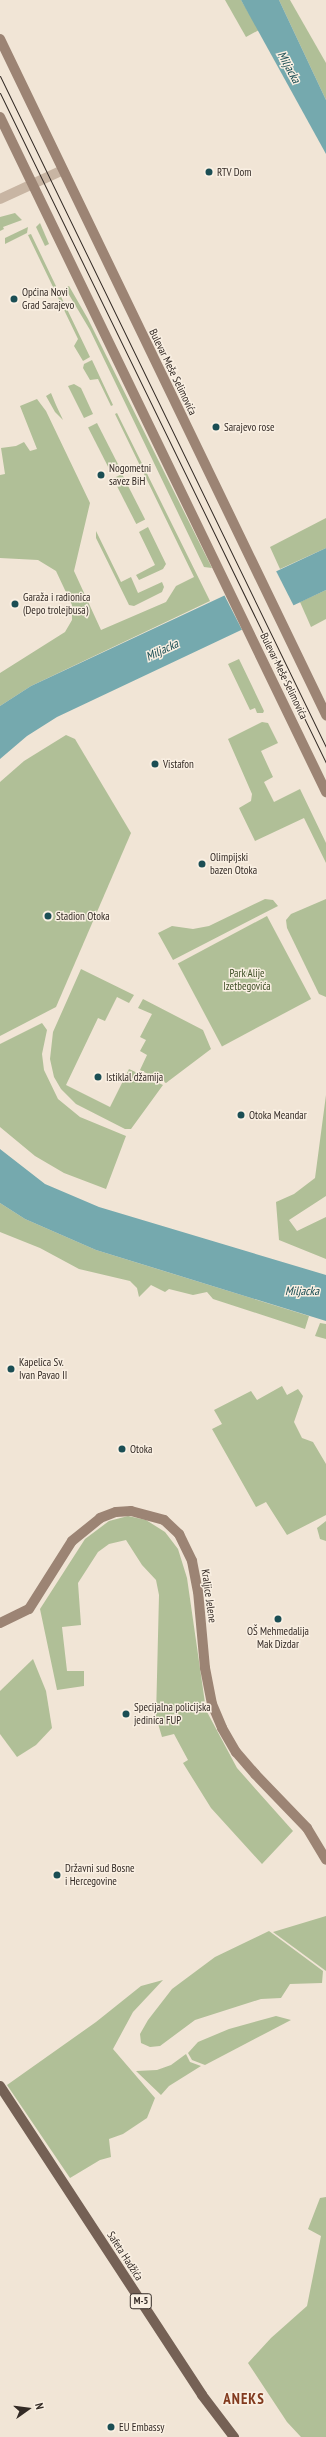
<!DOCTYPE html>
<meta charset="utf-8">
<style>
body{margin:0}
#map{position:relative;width:326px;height:2437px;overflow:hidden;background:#f1e5d6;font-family:"PT Sans Narrow",sans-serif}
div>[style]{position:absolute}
.green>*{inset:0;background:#b0bf97;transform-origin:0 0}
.water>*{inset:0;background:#75a9ae}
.pier>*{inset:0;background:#f1e5d6;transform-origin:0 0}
.tertiary>*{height:10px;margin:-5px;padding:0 5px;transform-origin:5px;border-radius:5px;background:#c8b5a3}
.secondary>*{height:10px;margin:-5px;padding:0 5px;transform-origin:5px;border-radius:5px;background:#9c8474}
.primary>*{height:10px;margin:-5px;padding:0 5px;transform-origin:5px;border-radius:5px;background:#756155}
.tram>*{height:1px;margin:-0.5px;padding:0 0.5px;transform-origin:0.5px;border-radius:0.5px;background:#332a25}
.dots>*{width:11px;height:11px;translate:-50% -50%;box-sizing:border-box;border:2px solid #f9efe2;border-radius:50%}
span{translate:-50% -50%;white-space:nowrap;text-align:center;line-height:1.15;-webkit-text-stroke:3px #f9efe2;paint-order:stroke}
.shield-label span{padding:1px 3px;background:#f9efe2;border:1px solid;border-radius:3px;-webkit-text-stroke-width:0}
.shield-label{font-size:10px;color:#332a25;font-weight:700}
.poi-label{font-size:11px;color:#332a25}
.left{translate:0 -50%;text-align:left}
.street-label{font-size:11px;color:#332a25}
.park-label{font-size:11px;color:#415129}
.water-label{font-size:12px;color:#1b4e54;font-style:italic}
.district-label{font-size:15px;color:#823a1e;font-weight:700;letter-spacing:1px}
.north{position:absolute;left:8px;top:2389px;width:40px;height:40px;-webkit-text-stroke:3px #f9efe2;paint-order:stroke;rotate:76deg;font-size:11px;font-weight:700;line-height:16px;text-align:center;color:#332a25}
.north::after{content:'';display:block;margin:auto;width:14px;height:18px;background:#332a25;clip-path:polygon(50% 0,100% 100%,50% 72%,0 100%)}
</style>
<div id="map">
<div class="green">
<div style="clip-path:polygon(225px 0,241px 0,259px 30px,246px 37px)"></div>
<div style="clip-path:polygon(279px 0,290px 0,326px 63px,326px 100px)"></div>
<div style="clip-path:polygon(15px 213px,22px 220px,3px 227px,4px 229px,0 231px,0 217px)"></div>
<div style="clip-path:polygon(40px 223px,49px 244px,45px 246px,36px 227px)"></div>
<div style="clip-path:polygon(28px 227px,27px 233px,5px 244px,5px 238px)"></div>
<div style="clip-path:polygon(31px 234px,90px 357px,83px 361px,74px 346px,78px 339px,28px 235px)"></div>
<div style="clip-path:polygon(69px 286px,88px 319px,212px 568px,204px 567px,90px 330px,65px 288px)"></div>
<div style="clip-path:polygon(92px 360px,113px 405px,111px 406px,98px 379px,90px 380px,83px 368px,84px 364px)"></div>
<div style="clip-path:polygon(74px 384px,81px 388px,93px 414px,84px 418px,68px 386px)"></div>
<div style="clip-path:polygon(51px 393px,56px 405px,63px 420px,55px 412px,46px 396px)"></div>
<div style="clip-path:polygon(37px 399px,46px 411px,90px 503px,74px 571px,101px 630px,166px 602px,176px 586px,194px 577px,115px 414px,117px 413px,210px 601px,31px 686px,0 706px,0 673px,65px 632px,72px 620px,72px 605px,56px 571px,38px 560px,0 558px,0 475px,5px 474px,1px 448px,16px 446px,24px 442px,30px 451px,37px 449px,20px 406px)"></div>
<div style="left:97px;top:423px;width:48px;height:10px;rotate:63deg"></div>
<div style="left:122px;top:474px;width:51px;height:10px;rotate:63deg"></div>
<div style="clip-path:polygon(326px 518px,326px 548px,280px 569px,270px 547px)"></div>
<div style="clip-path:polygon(148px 527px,166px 564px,163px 569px,139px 580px,136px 575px,155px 565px,139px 532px)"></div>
<div style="clip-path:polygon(96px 531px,121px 582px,131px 577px,138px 593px,162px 582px,164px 587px,162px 592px,134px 606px,129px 605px,96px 538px)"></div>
<div style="clip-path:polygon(326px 590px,326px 619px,311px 627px,300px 602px)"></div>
<div style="clip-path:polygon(239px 659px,264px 711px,263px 713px,257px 713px,255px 708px,250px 710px,228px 664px)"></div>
<div style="clip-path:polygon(262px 722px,268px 723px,278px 743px,261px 751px,273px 777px,264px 782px,274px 802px,300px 789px,326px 843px,326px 863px,304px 818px,255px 841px,239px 808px,251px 801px,252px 794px,228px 739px)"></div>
<div style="clip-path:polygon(66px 735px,75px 739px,131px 833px,56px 1007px,0 1036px,0 782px,24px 761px)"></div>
<div style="clip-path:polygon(265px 899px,273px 900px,278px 906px,173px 960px,158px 933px,172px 926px,193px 929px,209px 926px)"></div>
<div style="clip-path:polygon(326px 899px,326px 997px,319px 994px,287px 928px,286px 920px,291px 914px)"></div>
<div style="left:267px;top:916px;width:94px;height:101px;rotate:62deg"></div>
<div style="clip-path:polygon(81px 969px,134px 995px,129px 1003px,117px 997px,105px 1021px,98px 1018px,66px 1085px,110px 1107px,129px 1069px,163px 1085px,131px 1129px,125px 1129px,76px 1104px,61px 1089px,54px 1077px,50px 1059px,53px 1032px)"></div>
<div style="clip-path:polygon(143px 999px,203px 1030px,211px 1049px,166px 1083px,140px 1070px,147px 1055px,140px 1051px,146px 1040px,140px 1037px,152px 1014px,138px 1008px)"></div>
<div style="clip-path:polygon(42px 1023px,47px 1030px,42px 1054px,44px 1070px,58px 1099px,80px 1117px,126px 1136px,106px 1189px,64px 1173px,35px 1156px,0 1127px,0 1044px)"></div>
<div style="clip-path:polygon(326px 1095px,326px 1196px,289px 1220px,297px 1231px,326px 1217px,326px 1259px,279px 1240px,276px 1202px,294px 1194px,315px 1178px)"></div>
<div style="clip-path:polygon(0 1203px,25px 1219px,96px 1250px,309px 1316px,305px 1329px,213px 1299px,207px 1292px,193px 1295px,169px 1289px,165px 1292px,151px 1285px,139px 1297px,137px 1288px,130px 1281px,79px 1269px,40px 1248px,0 1232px)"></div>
<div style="clip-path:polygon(320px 1323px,326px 1324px,326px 1339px,315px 1336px)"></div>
<div style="clip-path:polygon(282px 1386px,287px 1395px,298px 1389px,303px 1396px,294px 1422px,302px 1438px,313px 1442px,326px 1464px,326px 1515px,287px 1535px,266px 1502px,256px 1507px,212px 1429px,222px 1424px,214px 1410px,251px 1391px,257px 1400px)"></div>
<div style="clip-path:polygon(128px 1516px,146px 1520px,165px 1532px,178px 1549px,187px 1578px,206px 1710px,237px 1768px,293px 1831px,262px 1864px,211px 1808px,183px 1763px,188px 1760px,174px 1734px,162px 1737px,156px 1717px,159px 1595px,156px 1580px,142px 1565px,126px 1540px,109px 1544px,98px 1552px,78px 1583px,81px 1625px,62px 1627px,67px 1671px,84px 1671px,84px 1686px,57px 1690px,40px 1609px,85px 1539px,109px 1521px)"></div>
<div style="clip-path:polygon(326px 1521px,326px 1541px,320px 1539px,317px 1528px)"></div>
<div style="clip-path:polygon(33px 1659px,46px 1691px,52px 1728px,36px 1745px,17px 1757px,0 1734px,0 1691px)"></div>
<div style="clip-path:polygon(326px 1916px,326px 1971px,273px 1932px)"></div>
<div style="clip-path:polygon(269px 1931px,323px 1971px,322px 1983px,290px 1984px,281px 1998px,261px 1999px,195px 2020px,160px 2046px,150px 2047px,141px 2043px,140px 2034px,148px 2020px,172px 1989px,215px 1957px)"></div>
<div style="clip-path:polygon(163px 1980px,133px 2012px,113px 2049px,155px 2098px,147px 2118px,123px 2134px,109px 2139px,111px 2157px,100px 2160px,70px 2178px,7px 2085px,96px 2022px,141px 1986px)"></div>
<div style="clip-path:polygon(276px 2016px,291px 2020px,205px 2065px,192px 2060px,188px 2053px,198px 2042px,229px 2029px)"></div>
<div style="clip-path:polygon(186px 2054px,190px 2062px,201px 2066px,169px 2086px,161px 2095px,136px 2071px,157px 2070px,171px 2065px)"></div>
<div style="clip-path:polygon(326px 2197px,326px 2437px,301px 2437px,287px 2422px,248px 2363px,271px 2338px,307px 2306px,321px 2236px,308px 2229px,320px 2198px)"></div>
</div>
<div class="water">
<div style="clip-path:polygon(241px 0,279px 0,326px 100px,326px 154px)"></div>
<div style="clip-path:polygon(326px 548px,326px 590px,57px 717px,27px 736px,0 759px,0 706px,31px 686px)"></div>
<div style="clip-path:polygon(0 1149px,45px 1184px,99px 1207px,326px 1275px,326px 1321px,96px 1250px,25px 1219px,0 1203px)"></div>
</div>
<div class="pier">
<div style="left:275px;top:569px;width:42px;height:57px;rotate:63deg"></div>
</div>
<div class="tertiary">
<div style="left:0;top:199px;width:69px;rotate:-24.7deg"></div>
</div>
<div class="secondary">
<div style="left:0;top:39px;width:751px;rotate:64.25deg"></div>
<div style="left:0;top:117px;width:750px;rotate:64.22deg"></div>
<div style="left:0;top:1623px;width:32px;rotate:-26deg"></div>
<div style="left:29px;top:1609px;width:80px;rotate:-57.7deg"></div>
<div style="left:72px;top:1541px;width:36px;rotate:-39deg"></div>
<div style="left:100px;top:1518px;width:17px;rotate:-21deg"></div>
<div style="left:116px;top:1512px;width:15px;rotate:-4deg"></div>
<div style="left:131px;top:1511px;width:34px;rotate:15deg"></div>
<div style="left:164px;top:1520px;width:21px;rotate:43deg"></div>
<div style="left:179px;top:1534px;width:30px;rotate:64deg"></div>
<div style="left:192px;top:1561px;width:31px;rotate:79deg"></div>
<div style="left:198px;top:1591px;width:77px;rotate:84.8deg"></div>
<div style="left:205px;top:1668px;width:37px;rotate:79deg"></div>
<div style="left:212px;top:1704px;width:26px;rotate:67deg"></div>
<div style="left:222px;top:1728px;width:28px;rotate:60deg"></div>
<div style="left:236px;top:1752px;width:29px;rotate:49deg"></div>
<div style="left:255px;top:1774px;width:75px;rotate:46.1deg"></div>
<div style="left:307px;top:1828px;width:37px;rotate:59deg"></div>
</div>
<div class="primary">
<div style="left:0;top:2086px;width:369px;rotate:56.8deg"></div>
<div style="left:202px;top:2395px;width:53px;rotate:52.7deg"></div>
</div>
<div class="tram">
<div style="left:0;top:76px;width:746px;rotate:64.09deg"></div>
<div style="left:0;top:93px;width:745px;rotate:64.05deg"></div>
</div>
<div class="dots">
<div style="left:209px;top:172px;background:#1b4e54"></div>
<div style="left:14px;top:299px;background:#1b4e54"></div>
<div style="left:216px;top:427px;background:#1b4e54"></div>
<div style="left:101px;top:475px;background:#1b4e54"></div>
<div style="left:15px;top:604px;background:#1b4e54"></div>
<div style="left:155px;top:764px;background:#1b4e54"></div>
<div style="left:202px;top:864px;background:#1b4e54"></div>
<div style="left:48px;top:916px;background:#1b4e54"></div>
<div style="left:98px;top:1077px;background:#1b4e54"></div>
<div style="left:241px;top:1115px;background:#1b4e54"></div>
<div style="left:11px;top:1369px;background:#1b4e54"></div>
<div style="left:122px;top:1449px;background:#1b4e54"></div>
<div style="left:278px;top:1619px;background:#1b4e54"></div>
<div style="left:126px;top:1714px;background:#1b4e54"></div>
<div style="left:57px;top:1875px;background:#1b4e54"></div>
<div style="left:111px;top:2427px;background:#1b4e54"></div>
</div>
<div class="shield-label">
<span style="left:141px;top:2301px">M-5</span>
</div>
<div class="poi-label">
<span class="left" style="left:217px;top:172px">RTV Dom</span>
<span class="left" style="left:22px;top:299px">Općina Novi<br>Grad Sarajevo</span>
<span class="left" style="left:224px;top:427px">Sarajevo rose</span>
<span class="left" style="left:109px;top:475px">Nogometni<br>savez BiH</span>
<span class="left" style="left:23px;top:604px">Garaža i radionica<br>(Depo trolejbusa)</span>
<span class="left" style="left:163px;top:764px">Vistafon</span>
<span class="left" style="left:210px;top:864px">Olimpijski<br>bazen Otoka</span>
<span class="left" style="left:56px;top:916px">Stadion Otoka</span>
<span class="left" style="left:106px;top:1077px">Istiklal džamija</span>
<span class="left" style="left:249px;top:1115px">Otoka Meandar</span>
<span class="left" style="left:19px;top:1369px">Kapelica Sv.<br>Ivan Pavao II</span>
<span class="left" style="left:130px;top:1449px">Otoka</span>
<span style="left:278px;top:1638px">OŠ Mehmedalija<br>Mak Dizdar</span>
<span class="left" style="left:134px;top:1714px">Specijalna policijska<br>jedinica FUP</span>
<span class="left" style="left:65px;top:1875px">Državni sud Bosne<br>i Hercegovine</span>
<span class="left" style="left:119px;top:2427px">EU Embassy</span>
</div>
<div class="street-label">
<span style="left:173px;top:372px;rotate:64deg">Bulevar Meše Selimovića</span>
<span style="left:284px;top:676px;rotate:64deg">Bulevar Meše Selimovića</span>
<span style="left:209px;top:1596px;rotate:82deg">Kraljice Jelene</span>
<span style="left:125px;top:2256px;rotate:57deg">Safeta Hadžića</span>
</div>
<div class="park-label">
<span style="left:247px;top:980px">Park Alije<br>Izetbegovića</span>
</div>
<div class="water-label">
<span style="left:289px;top:67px;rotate:61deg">Miljacka</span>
<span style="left:162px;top:650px;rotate:-25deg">Miljacka</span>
<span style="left:302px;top:1291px">Miljacka</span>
</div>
<div class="district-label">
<span style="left:244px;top:2399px">ANEKS</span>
</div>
<div class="north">N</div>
</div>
